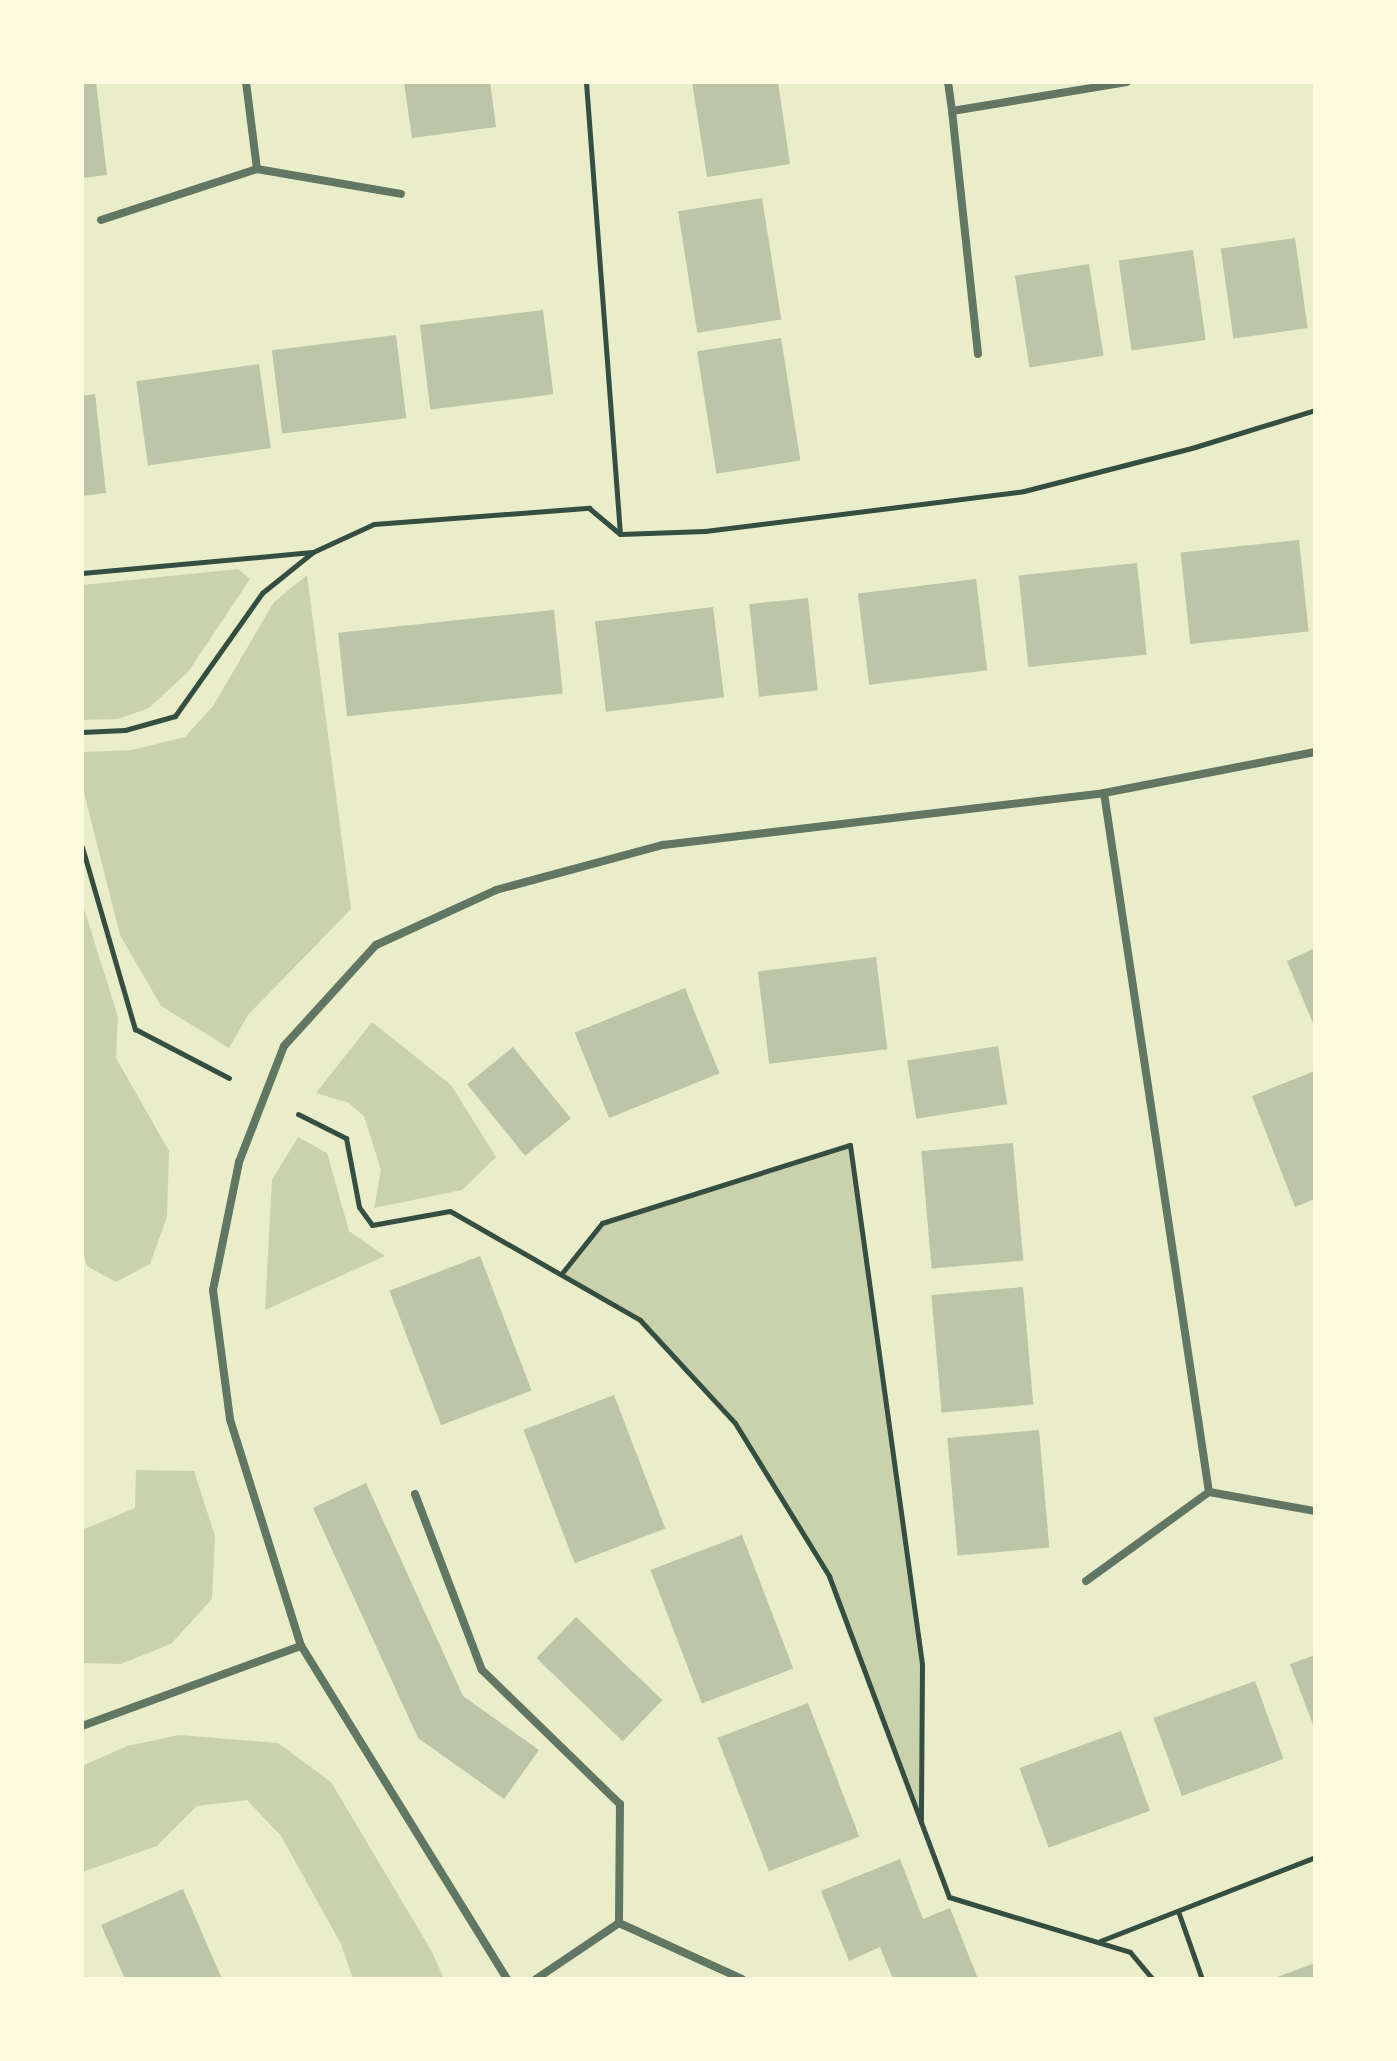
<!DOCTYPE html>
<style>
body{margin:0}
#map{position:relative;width:1397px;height:2061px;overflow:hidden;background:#e9edc9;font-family:Manrope,sans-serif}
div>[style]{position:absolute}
.green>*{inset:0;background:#cad2ad}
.building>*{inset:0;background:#bcc5a7;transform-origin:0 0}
.path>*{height:5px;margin:-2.5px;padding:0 2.5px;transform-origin:2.5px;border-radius:2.5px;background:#344e41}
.minor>*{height:8px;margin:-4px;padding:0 4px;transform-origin:4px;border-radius:4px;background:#617663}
span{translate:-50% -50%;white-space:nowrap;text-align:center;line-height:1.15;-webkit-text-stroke:6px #fefae0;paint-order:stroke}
.frame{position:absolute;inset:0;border:84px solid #fefae0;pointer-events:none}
</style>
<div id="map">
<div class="green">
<div style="clip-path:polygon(238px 569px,250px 579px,188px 672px,149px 708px,118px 719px,82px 720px,82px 585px)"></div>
<div style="clip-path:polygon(307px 575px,351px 909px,248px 1015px,229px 1048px,161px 1006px,120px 935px,82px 785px,82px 752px,132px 750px,185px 737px,213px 706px,274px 602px)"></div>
<div style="clip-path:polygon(82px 902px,118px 1017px,116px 1058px,169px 1151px,167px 1217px,150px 1264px,116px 1282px,87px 1266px,82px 1251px)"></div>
<div style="clip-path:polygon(372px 1022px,451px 1085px,496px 1157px,462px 1190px,374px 1208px,381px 1170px,364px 1116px,349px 1103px,316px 1093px)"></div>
<div style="clip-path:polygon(298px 1137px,327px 1153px,349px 1231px,385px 1256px,265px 1310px,272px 1180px)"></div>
<div style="clip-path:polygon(850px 1145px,922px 1664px,921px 1827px,829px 1576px,735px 1423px,640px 1320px,563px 1273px,602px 1223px)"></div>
<div style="clip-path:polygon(136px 1470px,194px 1471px,215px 1536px,212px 1599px,171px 1644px,121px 1664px,82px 1663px,82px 1530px,135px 1508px)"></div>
<div style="clip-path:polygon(179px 1735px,278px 1743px,331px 1782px,431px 1950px,444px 1979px,353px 1979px,341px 1944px,281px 1836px,247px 1800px,197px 1806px,157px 1846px,82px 1872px,82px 1766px,127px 1746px)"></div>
</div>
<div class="building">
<div style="clip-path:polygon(82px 82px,96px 82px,107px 175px,82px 178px)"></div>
<div style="clip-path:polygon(404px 82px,490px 82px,496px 127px,412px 138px)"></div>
<div style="clip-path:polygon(692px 82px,778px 82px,790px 164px,707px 177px)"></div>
<div style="left:762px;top:198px;width:123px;height:85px;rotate:81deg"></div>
<div style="left:1295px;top:238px;width:91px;height:75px;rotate:82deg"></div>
<div style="left:1193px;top:250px;width:91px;height:75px;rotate:82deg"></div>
<div style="left:1089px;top:264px;width:93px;height:75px;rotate:81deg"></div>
<div style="left:543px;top:310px;width:85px;height:124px;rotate:83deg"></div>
<div style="left:396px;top:335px;width:84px;height:125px;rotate:83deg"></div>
<div style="left:781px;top:338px;width:124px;height:85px;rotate:81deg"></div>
<div style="left:259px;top:364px;width:85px;height:124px;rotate:82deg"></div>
<div style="clip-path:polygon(95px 394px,106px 493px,82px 496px,82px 396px)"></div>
<div style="left:1299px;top:540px;width:92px;height:119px;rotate:84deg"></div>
<div style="left:1137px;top:563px;width:92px;height:119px;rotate:84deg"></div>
<div style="left:976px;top:579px;width:92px;height:119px;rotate:83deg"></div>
<div style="left:808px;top:598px;width:93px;height:59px;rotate:84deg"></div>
<div style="left:713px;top:607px;width:91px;height:119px;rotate:83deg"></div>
<div style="left:554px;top:610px;width:84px;height:217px;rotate:84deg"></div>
<div style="clip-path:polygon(1315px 948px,1315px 1028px,1287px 961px)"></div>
<div style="left:876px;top:957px;width:93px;height:119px;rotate:83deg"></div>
<div style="left:685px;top:988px;width:92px;height:119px;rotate:68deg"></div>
<div style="left:998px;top:1046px;width:59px;height:92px;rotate:81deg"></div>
<div style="left:513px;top:1047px;width:92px;height:59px;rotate:51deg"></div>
<div style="clip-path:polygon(1315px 1071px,1315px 1199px,1295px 1207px,1252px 1096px)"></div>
<div style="left:1013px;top:1143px;width:118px;height:92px;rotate:85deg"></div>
<div style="left:480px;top:1256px;width:144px;height:97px;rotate:69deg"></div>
<div style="left:1023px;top:1287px;width:118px;height:92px;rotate:85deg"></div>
<div style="left:614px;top:1395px;width:143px;height:97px;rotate:69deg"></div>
<div style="left:1039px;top:1430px;width:118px;height:92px;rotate:85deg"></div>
<div style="clip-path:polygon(366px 1483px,463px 1696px,539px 1750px,504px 1799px,418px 1738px,313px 1508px)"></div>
<div style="left:742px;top:1535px;width:143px;height:98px;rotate:69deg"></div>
<div style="left:576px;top:1617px;width:120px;height:57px;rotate:44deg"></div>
<div style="clip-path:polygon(1315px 1655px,1315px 1730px,1290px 1664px)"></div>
<div style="left:1255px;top:1681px;width:83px;height:108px;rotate:70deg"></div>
<div style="left:808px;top:1703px;width:143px;height:97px;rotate:69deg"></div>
<div style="left:1121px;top:1731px;width:85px;height:108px;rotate:70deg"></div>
<div style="clip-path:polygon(900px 1859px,923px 1919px,950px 1908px,978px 1979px,893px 1979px,880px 1947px,849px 1961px,821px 1891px)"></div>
<div style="clip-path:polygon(183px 1889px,222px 1979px,125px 1979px,101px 1925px)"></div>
<div style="clip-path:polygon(1315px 1963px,1315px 1979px,1272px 1979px)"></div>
</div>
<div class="path">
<div style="left:586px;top:82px;width:452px;rotate:85.7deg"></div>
<div style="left:82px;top:573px;width:231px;rotate:-5.2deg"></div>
<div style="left:82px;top:732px;width:43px;rotate:-2.7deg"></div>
<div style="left:125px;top:730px;width:52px;rotate:-15.6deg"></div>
<div style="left:175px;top:716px;width:151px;rotate:-54.7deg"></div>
<div style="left:262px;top:593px;width:65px;rotate:-38.8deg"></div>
<div style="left:313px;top:552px;width:67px;rotate:-24.7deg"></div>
<div style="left:374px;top:524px;width:216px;rotate:-4.3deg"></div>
<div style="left:589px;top:508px;width:40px;rotate:40deg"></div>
<div style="left:620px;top:534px;width:85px;rotate:-2deg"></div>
<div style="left:705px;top:531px;width:321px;rotate:-7.1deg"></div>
<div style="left:1024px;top:491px;width:177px;rotate:-14.4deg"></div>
<div style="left:1195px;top:447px;width:126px;rotate:-17.1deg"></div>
<div style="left:82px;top:847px;width:190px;rotate:73.8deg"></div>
<div style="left:135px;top:1029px;width:106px;rotate:27.5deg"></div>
<div style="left:298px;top:1114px;width:54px;rotate:26.6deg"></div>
<div style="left:346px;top:1138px;width:70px;rotate:79.3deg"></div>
<div style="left:359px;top:1207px;width:22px;rotate:54deg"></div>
<div style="left:372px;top:1225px;width:79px;rotate:-10.2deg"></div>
<div style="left:450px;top:1211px;width:219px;rotate:29.8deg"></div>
<div style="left:640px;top:1320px;width:140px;rotate:47.3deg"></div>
<div style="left:735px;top:1423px;width:180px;rotate:58.4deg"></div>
<div style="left:829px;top:1576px;width:343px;rotate:69.5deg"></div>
<div style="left:949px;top:1897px;width:189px;rotate:16.9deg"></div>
<div style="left:1130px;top:1952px;width:35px;rotate:50deg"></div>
<div style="left:562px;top:1273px;width:64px;rotate:-51.3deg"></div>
<div style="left:602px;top:1223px;width:260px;rotate:-17.5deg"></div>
<div style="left:850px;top:1145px;width:524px;rotate:82.1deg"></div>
<div style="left:922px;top:1664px;width:158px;rotate:90.4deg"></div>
<div style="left:1178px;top:1911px;width:72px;rotate:70.6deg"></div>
<div style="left:1100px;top:1941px;width:231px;rotate:-21.3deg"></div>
</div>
<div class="minor">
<div style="left:246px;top:82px;width:88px;rotate:82.8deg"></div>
<div style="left:948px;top:82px;width:29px;rotate:82deg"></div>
<div style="left:101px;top:220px;width:164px;rotate:-18.1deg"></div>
<div style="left:257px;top:169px;width:146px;rotate:9.8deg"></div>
<div style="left:978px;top:354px;width:244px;rotate:-96.1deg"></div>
<div style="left:952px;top:111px;width:177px;rotate:-9.4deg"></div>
<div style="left:1104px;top:793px;width:707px;rotate:81.46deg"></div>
<div style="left:415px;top:1494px;width:188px;rotate:69.2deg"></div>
<div style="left:482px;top:1670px;width:192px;rotate:44.2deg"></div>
<div style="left:620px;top:1804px;width:119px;rotate:90.5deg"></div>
<div style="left:1086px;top:1581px;width:152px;rotate:-35.9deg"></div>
<div style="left:1209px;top:1492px;width:108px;rotate:10.2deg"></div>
<div style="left:82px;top:1726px;width:233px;rotate:-20.1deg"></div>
<div style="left:507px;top:1979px;width:392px;rotate:-121.7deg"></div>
<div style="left:301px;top:1646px;width:238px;rotate:-107.4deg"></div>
<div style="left:230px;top:1419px;width:130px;rotate:-97.5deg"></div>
<div style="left:213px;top:1290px;width:131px;rotate:-78.5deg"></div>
<div style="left:239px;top:1162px;width:124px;rotate:-68.8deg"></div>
<div style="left:284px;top:1046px;width:137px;rotate:-47.7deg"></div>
<div style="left:376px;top:945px;width:132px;rotate:-24.6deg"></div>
<div style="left:496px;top:890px;width:173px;rotate:-15.1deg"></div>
<div style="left:663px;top:845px;width:444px;rotate:-6.7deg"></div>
<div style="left:1104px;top:793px;width:215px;rotate:-11deg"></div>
<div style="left:536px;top:1979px;width:100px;rotate:-34deg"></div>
<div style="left:619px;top:1923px;width:135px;rotate:24.5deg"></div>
</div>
<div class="frame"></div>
</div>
